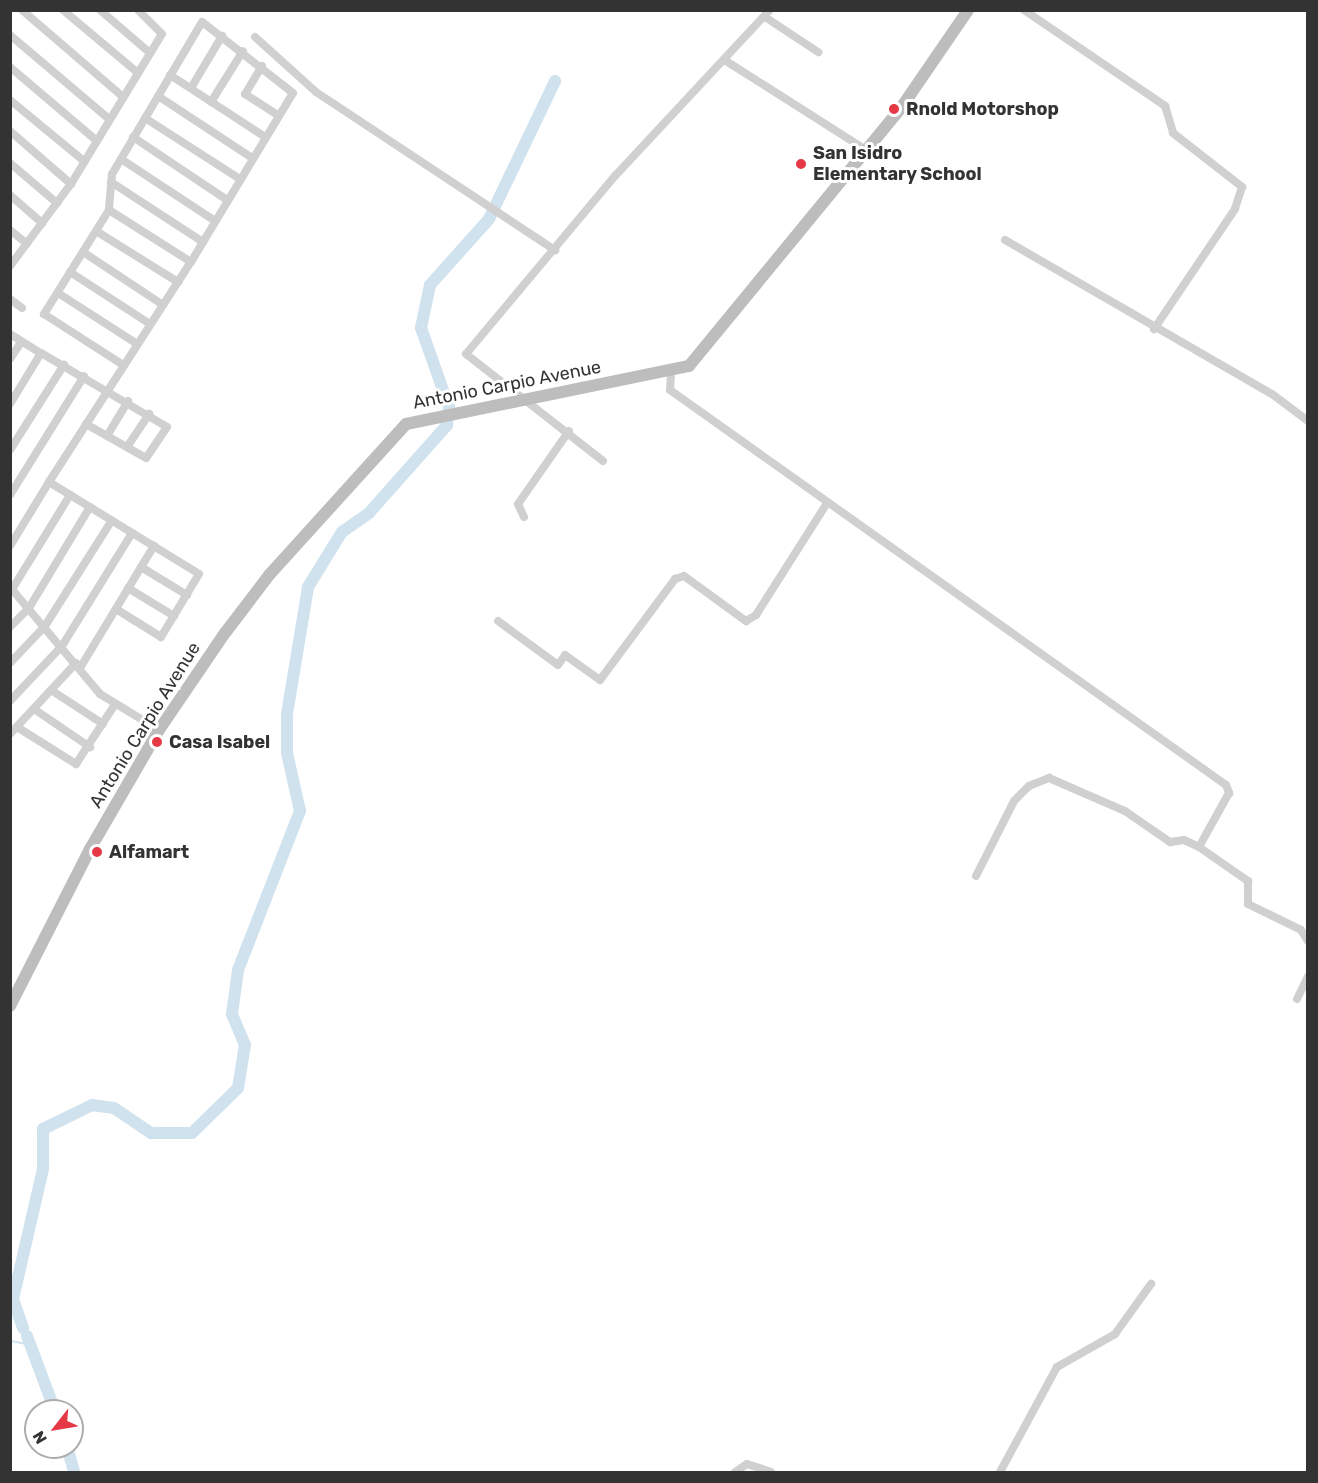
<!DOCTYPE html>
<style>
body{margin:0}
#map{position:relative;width:1318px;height:1483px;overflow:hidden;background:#fff;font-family:Rubik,sans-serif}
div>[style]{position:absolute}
.stream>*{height:2px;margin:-1px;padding:0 1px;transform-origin:1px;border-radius:1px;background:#cfe2ee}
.river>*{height:12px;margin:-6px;padding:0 6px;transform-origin:6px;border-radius:6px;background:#cfe2ee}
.street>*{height:8px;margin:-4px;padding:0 4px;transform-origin:4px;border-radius:4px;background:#d0d0d0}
.secondary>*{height:12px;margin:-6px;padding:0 6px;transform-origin:6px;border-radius:6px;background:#bdbdbd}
.dots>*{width:16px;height:16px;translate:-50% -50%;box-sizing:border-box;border:3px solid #fff;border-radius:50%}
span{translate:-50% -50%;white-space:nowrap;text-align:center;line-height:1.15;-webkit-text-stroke:6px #fff;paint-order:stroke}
.poi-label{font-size:18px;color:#333;font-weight:700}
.left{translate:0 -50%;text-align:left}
.street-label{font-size:18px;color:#333}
.frame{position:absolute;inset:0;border:12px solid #333;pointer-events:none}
.north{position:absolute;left:24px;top:1399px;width:60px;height:60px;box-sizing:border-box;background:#fff;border:2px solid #adadad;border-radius:50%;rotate:239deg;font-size:16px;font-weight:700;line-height:24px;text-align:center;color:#333}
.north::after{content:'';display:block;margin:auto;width:21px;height:27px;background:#e63946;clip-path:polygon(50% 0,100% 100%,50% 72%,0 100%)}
</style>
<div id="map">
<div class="stream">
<div style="left:11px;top:1341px;width:21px;rotate:11deg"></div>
</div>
<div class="river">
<div style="left:23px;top:1328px;width:31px;rotate:-109deg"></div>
<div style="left:13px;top:1299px;width:133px;rotate:-77deg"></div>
<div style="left:43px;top:1169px;width:40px;rotate:-90deg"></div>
<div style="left:43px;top:1129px;width:55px;rotate:-26.1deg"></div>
<div style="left:92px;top:1105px;width:22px;rotate:8deg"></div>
<div style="left:114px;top:1108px;width:45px;rotate:34deg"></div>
<div style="left:151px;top:1133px;width:41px"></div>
<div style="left:192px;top:1133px;width:64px;rotate:-44.4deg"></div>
<div style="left:238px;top:1088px;width:44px;rotate:-80.8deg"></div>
<div style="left:245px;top:1045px;width:34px;rotate:-113deg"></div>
<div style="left:232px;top:1014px;width:44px;rotate:-82.2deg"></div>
<div style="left:238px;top:970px;width:171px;rotate:-68.7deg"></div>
<div style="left:300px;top:811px;width:59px;rotate:-102.6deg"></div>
<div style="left:287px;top:753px;width:39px;rotate:-90deg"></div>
<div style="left:287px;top:714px;width:129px;rotate:-80.6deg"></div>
<div style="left:308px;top:587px;width:65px;rotate:-58.3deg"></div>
<div style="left:342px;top:532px;width:33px;rotate:-35deg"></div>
<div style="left:369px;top:513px;width:118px;rotate:-48.4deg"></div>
<div style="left:447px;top:425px;width:18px;rotate:-84deg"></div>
<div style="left:449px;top:407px;width:84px;rotate:-109.5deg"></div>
<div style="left:421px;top:328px;width:44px;rotate:-78.2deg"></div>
<div style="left:430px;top:285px;width:89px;rotate:-48.2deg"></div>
<div style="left:489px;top:219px;width:153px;rotate:-64.4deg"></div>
<div style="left:27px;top:1336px;width:80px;rotate:69.5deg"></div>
<div style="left:67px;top:1447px;width:26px;rotate:74deg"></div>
</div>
<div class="street">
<div style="left:22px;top:10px;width:133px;rotate:40.7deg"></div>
<div style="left:63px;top:10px;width:98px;rotate:40deg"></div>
<div style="left:100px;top:10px;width:66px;rotate:40.7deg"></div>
<div style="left:1024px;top:10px;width:171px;rotate:34.2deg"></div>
<div style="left:1165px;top:106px;width:28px;rotate:73deg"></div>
<div style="left:1173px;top:133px;width:88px;rotate:38deg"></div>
<div style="left:1242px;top:187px;width:23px;rotate:108deg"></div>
<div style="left:1235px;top:209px;width:145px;rotate:124deg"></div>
<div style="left:765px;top:17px;width:64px;rotate:33.4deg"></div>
<div style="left:10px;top:35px;width:130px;rotate:40.3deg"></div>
<div style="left:255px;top:37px;width:82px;rotate:42deg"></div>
<div style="left:316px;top:92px;width:287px;rotate:33.5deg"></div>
<div style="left:726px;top:61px;width:168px;rotate:32.4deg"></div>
<div style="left:262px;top:66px;width:33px;rotate:121deg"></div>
<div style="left:245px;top:94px;width:40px;rotate:32.9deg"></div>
<div style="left:10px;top:67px;width:114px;rotate:40.4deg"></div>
<div style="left:170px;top:75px;width:113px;rotate:33.1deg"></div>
<div style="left:191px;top:88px;width:61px;rotate:-59.2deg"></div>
<div style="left:158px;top:96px;width:113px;rotate:33.4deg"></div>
<div style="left:10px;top:100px;width:96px;rotate:39.5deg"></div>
<div style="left:211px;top:102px;width:60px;rotate:-57.9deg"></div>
<div style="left:145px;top:118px;width:113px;rotate:32.7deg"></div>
<div style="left:10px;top:131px;width:81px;rotate:41deg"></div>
<div style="left:133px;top:137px;width:113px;rotate:33.8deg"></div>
<div style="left:121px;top:159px;width:113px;rotate:33.4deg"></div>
<div style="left:10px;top:163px;width:62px;rotate:40.4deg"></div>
<div style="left:111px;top:182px;width:110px;rotate:33.1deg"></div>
<div style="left:10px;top:195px;width:43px;rotate:41.2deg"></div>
<div style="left:109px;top:210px;width:97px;rotate:32.4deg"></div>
<div style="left:10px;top:230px;width:22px;rotate:39deg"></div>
<div style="left:96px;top:231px;width:97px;rotate:31.9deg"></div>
<div style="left:1005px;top:240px;width:308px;rotate:30deg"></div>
<div style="left:1272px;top:394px;width:45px;rotate:36.9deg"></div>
<div style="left:83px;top:252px;width:96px;rotate:33.5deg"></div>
<div style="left:10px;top:266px;width:102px;rotate:-53.4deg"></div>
<div style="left:71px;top:184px;width:175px;rotate:-58.8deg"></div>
<div style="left:162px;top:34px;width:34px;rotate:-135deg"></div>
<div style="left:70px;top:272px;width:95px;rotate:33deg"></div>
<div style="left:58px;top:293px;width:94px;rotate:32.8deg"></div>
<div style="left:10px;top:299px;width:15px;rotate:37deg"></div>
<div style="left:10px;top:334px;width:36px;rotate:32deg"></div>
<div style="left:41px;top:353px;width:60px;rotate:121.3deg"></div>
<div style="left:41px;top:353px;width:146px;rotate:30.4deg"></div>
<div style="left:167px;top:427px;width:37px;rotate:124deg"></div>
<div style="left:146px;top:458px;width:69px;rotate:-150.5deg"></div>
<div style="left:10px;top:359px;width:20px;rotate:-57deg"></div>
<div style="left:671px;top:372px;width:18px;rotate:93deg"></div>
<div style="left:670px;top:390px;width:682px;rotate:35.39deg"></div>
<div style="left:1226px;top:785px;width:9px;rotate:69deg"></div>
<div style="left:1229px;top:793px;width:62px;rotate:119.1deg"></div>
<div style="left:1199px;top:847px;width:60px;rotate:34.8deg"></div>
<div style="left:1248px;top:881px;width:23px;rotate:90deg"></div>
<div style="left:1248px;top:904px;width:59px;rotate:26.1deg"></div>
<div style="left:1301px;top:930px;width:13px;rotate:58deg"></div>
<div style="left:107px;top:436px;width:41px;rotate:-59deg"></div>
<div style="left:127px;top:447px;width:40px;rotate:-56deg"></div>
<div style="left:10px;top:450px;width:101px;rotate:-57.6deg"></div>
<div style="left:603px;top:461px;width:174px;rotate:-142deg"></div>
<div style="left:466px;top:354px;width:232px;rotate:-50.1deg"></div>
<div style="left:615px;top:176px;width:227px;rotate:-47deg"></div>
<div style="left:49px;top:482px;width:262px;rotate:-57.2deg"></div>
<div style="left:191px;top:262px;width:197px;rotate:-58.9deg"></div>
<div style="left:293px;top:93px;width:115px;rotate:-142deg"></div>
<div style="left:202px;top:22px;width:177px;rotate:120.6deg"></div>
<div style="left:112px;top:174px;width:36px;rotate:95deg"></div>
<div style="left:109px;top:210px;width:123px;rotate:122deg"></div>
<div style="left:44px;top:314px;width:94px;rotate:32.8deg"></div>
<div style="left:10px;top:495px;width:140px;rotate:-58.1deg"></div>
<div style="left:524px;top:517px;width:14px;rotate:-115deg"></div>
<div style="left:518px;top:504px;width:89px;rotate:-55.1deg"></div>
<div style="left:10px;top:546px;width:75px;rotate:-58.6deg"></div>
<div style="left:49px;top:482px;width:176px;rotate:31.5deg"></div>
<div style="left:199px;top:574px;width:74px;rotate:121.1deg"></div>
<div style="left:161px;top:637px;width:53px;rotate:-148.1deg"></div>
<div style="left:141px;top:567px;width:54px;rotate:31.3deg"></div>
<div style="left:10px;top:587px;width:140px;rotate:49.9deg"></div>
<div style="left:100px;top:694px;width:69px;rotate:31.4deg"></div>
<div style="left:128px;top:588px;width:54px;rotate:31.3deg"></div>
<div style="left:11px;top:591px;width:113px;rotate:-58.4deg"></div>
<div style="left:498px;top:621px;width:74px;rotate:36.3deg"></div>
<div style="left:558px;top:665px;width:12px;rotate:-55deg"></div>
<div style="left:565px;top:655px;width:43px;rotate:35.5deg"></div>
<div style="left:600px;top:680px;width:126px;rotate:-53.4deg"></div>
<div style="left:675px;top:579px;width:9px;rotate:-18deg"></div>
<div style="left:684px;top:576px;width:77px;rotate:36deg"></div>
<div style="left:746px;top:621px;width:12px;rotate:-31deg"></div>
<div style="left:756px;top:615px;width:133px;rotate:-57.6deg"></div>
<div style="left:10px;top:627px;width:27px;rotate:-45deg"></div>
<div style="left:29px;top:608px;width:118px;rotate:-58.9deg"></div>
<div style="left:10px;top:663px;width:51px;rotate:-46.6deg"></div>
<div style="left:45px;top:626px;width:125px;rotate:-57.7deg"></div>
<div style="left:80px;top:668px;width:143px;rotate:-58.8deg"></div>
<div style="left:51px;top:690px;width:62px;rotate:33.2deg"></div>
<div style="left:10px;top:701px;width:76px;rotate:-46.6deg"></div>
<div style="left:62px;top:646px;width:133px;rotate:-58.2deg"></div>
<div style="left:34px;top:709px;width:68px;rotate:34.2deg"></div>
<div style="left:17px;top:727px;width:70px;rotate:32.1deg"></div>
<div style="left:76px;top:764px;width:69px;rotate:-56.8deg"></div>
<div style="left:10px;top:734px;width:97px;rotate:-47.1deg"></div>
<div style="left:976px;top:876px;width:84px;rotate:-63.1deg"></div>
<div style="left:1014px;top:801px;width:21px;rotate:-45deg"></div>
<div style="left:1029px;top:786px;width:22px;rotate:-22deg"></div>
<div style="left:1049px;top:778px;width:83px;rotate:23.5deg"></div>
<div style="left:1125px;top:811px;width:55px;rotate:34.6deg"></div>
<div style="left:1170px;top:842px;width:14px;rotate:-8deg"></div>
<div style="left:1184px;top:840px;width:17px;rotate:25deg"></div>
<div style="left:1297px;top:999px;width:25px;rotate:-64deg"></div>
<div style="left:735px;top:1472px;width:14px;rotate:-34deg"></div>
<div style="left:747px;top:1464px;width:25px;rotate:18deg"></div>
<div style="left:1000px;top:1472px;width:119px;rotate:-61.5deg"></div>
<div style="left:1057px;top:1367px;width:67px;rotate:-29.6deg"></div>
<div style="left:1115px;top:1334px;width:62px;rotate:-54.2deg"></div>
</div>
<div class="secondary">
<div style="left:10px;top:1006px;width:176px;rotate:-63deg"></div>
<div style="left:90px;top:849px;width:138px;rotate:-59.9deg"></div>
<div style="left:159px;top:730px;width:117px;rotate:-55.8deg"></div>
<div style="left:225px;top:633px;width:74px;rotate:-52.7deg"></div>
<div style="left:270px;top:574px;width:202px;rotate:-47.8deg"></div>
<div style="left:406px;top:424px;width:289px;rotate:-11.6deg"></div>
<div style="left:689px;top:366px;width:334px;rotate:-50.6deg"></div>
<div style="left:901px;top:108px;width:119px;rotate:-55.6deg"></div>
</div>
<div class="dots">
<div style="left:894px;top:109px;background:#e63946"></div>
<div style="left:801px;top:164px;background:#e63946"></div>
<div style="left:157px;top:742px;background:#e63946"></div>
<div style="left:97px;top:852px;background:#e63946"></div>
</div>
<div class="poi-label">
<span class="left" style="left:906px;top:109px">Rnold Motorshop</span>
<span class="left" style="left:813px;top:164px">San Isidro<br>Elementary School</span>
<span class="left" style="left:169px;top:742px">Casa Isabel</span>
<span class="left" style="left:109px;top:852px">Alfamart</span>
</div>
<div class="street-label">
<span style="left:507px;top:385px;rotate:-11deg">Antonio Carpio Avenue</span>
<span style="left:145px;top:725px;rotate:-58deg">Antonio Carpio Avenue</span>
</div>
<div class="frame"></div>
<div class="north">N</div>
</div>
